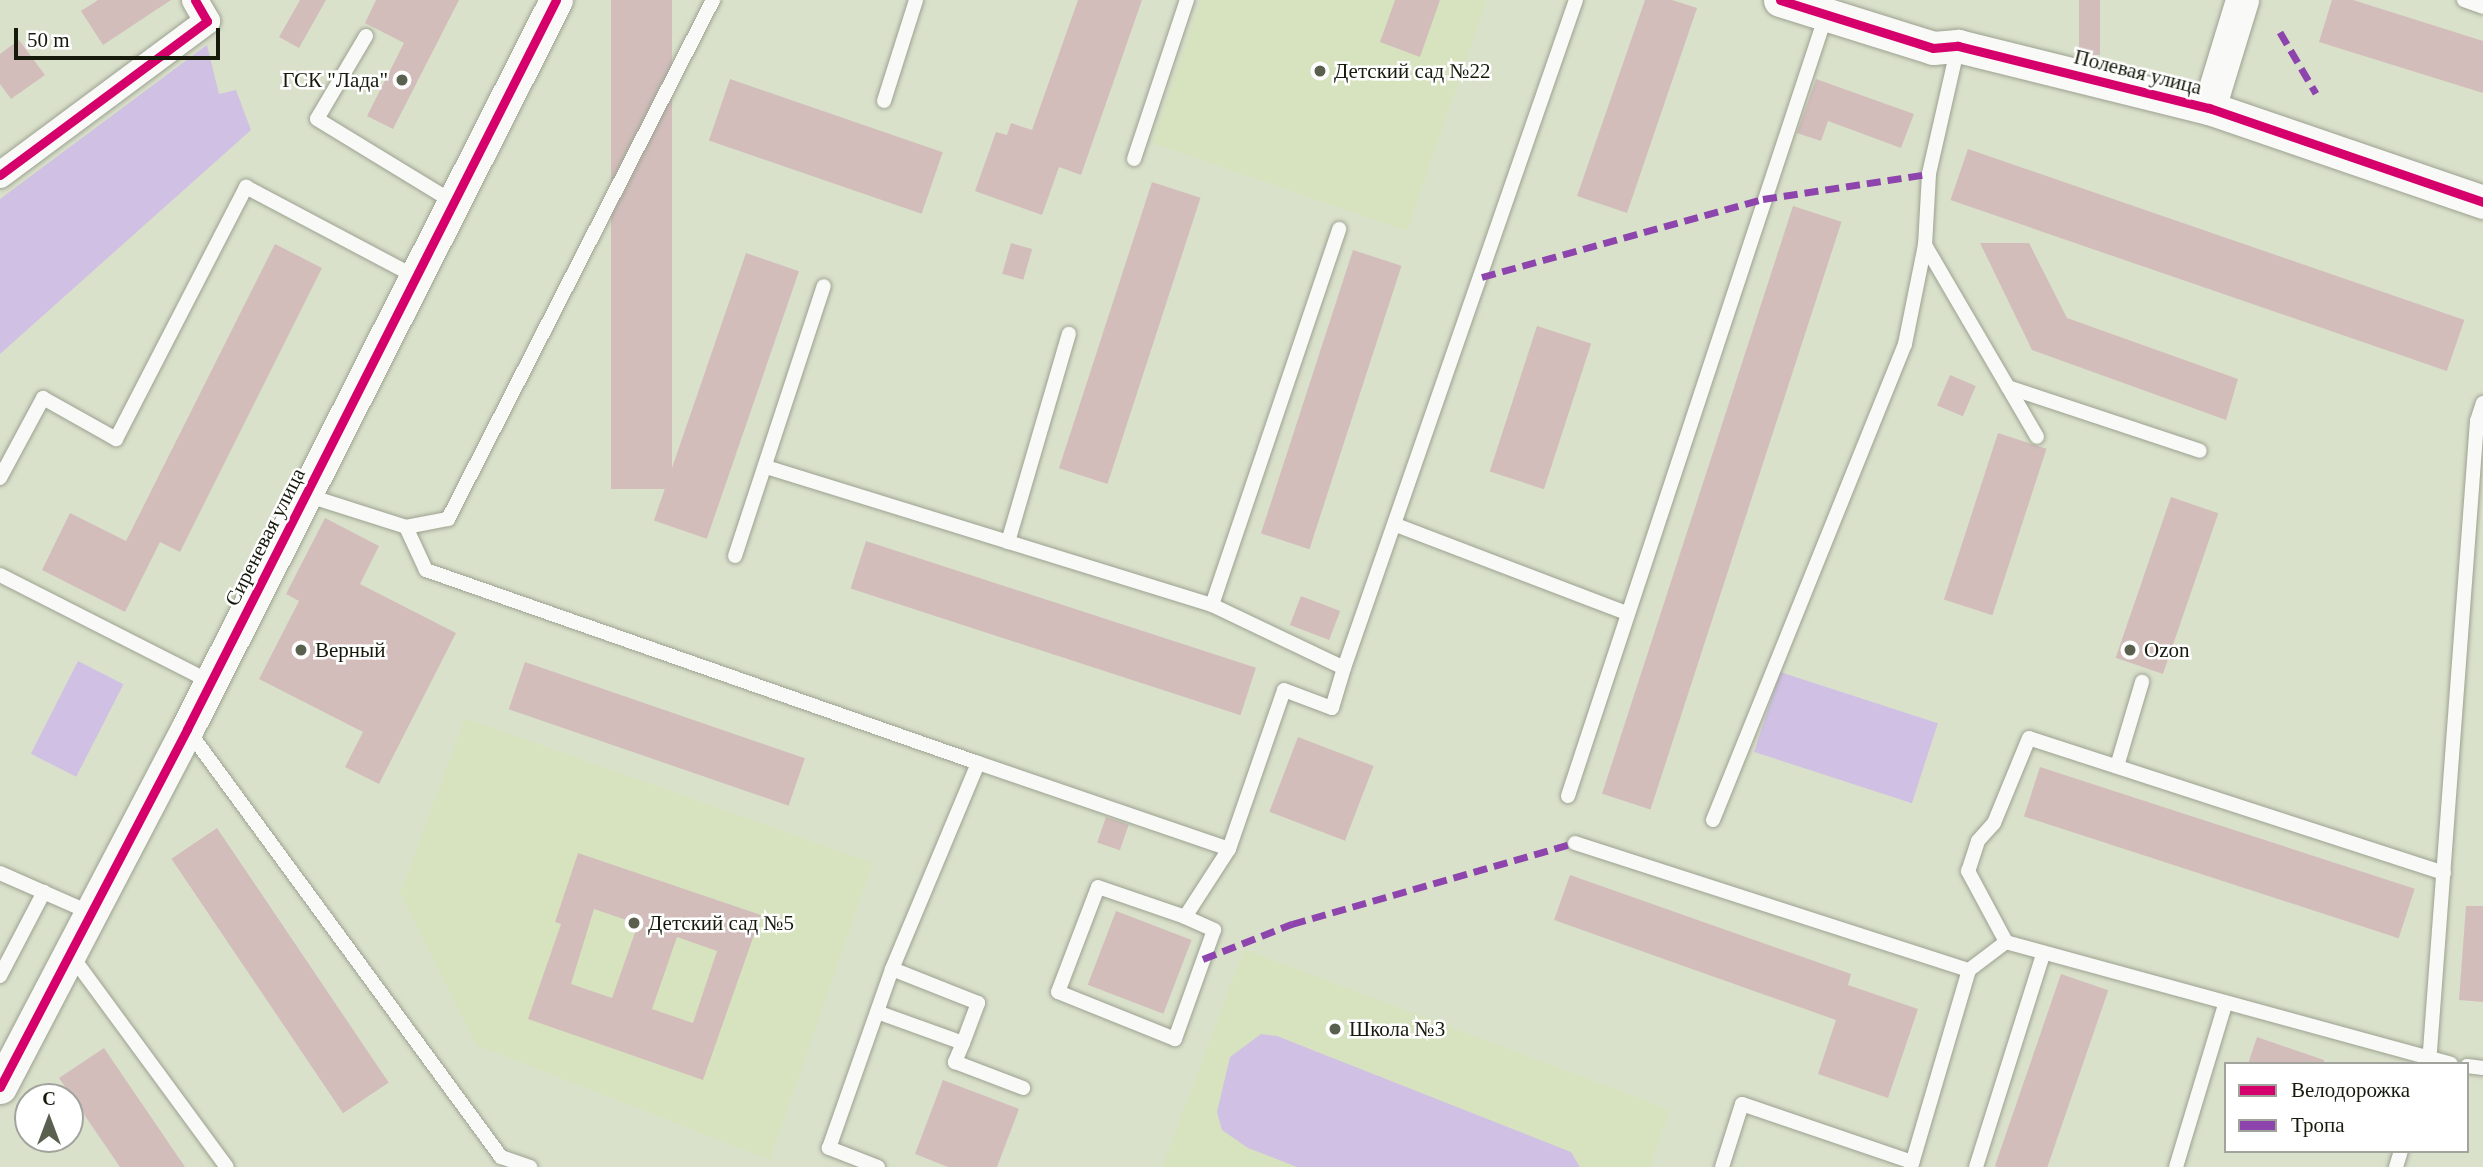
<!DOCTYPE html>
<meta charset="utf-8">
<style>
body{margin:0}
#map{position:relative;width:2483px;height:1167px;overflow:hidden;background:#dae1cb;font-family:Georgia,serif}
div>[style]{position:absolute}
.built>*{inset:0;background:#d7e3bf}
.green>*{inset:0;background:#d0c1e4;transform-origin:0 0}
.building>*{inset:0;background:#d2bdbb;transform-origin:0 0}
.roads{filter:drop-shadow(0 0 2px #9ca291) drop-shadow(0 0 2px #9ca291)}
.service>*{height:14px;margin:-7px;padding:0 7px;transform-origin:7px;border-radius:7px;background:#f9faf7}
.minor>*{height:26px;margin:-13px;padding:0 13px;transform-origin:13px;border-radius:13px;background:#f9faf7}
.tertiary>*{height:33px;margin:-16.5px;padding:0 16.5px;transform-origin:16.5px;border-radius:16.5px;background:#f9faf7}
.quiet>*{height:7px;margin-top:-3.5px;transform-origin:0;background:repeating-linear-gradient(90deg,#8e44ad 0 14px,transparent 0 21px)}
.cycleway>*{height:9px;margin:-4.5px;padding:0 4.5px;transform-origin:4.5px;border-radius:4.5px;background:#d6006c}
.dots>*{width:19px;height:19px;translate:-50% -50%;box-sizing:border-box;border:4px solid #fff;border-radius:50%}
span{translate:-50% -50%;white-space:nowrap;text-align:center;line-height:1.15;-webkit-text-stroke:5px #fff;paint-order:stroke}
.poi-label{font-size:21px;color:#151a0b}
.left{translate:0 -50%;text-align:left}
.right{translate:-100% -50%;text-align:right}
.street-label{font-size:21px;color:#151a0b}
.legend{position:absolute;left:2224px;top:1062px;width:245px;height:91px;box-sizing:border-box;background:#fff;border:2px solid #a1a39d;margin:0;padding:9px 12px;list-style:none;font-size:21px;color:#151a0b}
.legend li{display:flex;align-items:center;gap:14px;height:35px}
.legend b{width:35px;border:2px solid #a1a39d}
.north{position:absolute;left:14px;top:1083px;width:70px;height:70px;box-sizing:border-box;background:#fff;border:2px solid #a1a39d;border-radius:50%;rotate:0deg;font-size:19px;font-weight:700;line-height:28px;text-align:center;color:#151a0b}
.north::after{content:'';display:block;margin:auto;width:24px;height:32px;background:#5a604e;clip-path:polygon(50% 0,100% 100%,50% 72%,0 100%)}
.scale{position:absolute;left:14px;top:28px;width:206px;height:32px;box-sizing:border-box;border:4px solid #151a0b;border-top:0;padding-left:9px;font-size:21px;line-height:24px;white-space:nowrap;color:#151a0b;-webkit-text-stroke:5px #fff;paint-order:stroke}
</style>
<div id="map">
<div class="built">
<div style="clip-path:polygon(1201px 0,1487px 0,1407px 231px,1152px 143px)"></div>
<div style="clip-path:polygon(465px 718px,873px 863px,770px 1160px,476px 1045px,400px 893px)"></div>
<div style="clip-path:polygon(1244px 949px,1670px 1110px,1650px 1167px,1162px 1167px)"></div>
</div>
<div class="green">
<div style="clip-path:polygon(207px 45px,219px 94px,236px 90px,251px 130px,0 354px,0 199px)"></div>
<div style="left:78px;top:661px;width:51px;height:104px;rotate:27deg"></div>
<div style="left:1780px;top:672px;width:166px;height:84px;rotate:18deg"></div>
<div style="clip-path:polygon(1261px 1034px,1277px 1036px,1571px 1152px,1580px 1167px,1297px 1167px,1248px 1148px,1222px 1130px,1217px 1112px,1230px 1057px)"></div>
</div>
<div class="building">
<div style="clip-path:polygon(98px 0,171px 0,103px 45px,81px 11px)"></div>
<div style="clip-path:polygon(300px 0,326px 0,299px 48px,279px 37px)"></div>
<div style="clip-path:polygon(376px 0,459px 0,393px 129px,367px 116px,404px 43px,365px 23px)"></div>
<div style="left:611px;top:0;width:61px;height:489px"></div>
<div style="clip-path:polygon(1078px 0,1142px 0,1081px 175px,1059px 167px,1042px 215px,975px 191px,996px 132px,1007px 135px,1011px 123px,1032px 130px)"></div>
<div style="clip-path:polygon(1395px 0,1440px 0,1420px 57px,1380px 42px)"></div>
<div style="clip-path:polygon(1645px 0,1672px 0,1697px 8px,1627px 213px,1577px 196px)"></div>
<div style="left:2079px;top:0;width:21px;height:55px"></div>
<div style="clip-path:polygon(2332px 0,2353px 0,2483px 41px,2483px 93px,2319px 42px)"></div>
<div style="clip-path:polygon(19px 40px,45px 75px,11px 99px,0 84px,0 54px)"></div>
<div style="left:730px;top:79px;width:225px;height:65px;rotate:19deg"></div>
<div style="clip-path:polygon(1816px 79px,1914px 114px,1901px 148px,1828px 121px,1821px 141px,1797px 133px)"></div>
<div style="left:1968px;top:149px;width:525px;height:54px;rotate:19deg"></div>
<div style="left:1152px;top:182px;width:51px;height:301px;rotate:18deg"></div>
<div style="left:1793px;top:206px;width:51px;height:618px;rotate:18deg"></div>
<div style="left:1011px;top:243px;width:22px;height:32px;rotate:16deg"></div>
<div style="clip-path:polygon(1980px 243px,2029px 243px,2067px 318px,2238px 379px,2226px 420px,2032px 350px)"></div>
<div style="clip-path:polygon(275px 244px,322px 268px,180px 552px,160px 542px,125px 612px,42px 570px,70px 513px,126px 541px)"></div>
<div style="left:1353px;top:250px;width:51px;height:298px;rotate:18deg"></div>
<div style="left:746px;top:253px;width:56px;height:283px;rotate:19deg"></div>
<div style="left:1537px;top:326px;width:57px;height:153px;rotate:18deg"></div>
<div style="left:1950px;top:375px;width:28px;height:33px;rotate:23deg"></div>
<div style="left:1998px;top:433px;width:51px;height:175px;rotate:18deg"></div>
<div style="left:2171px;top:497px;width:50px;height:170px;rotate:19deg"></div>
<div style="clip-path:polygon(325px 518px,379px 546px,360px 584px,456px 633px,379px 784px,345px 767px,363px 732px,259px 679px,299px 601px,286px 594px)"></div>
<div style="left:866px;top:541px;width:410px;height:50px;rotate:18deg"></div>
<div style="left:1301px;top:596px;width:42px;height:31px;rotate:21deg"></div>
<div style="left:525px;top:662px;width:296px;height:50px;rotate:19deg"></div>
<div style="left:1298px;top:737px;width:81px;height:80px;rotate:21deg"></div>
<div style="left:2040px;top:767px;width:394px;height:52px;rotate:18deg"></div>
<div style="left:1106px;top:817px;width:24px;height:27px;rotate:19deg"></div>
<div style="left:217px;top:828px;width:307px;height:55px;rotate:56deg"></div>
<div style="clip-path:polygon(evenodd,578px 853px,761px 915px,703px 1080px,528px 1019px,561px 924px,555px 922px,578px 853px,594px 909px,638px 924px,612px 998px,571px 984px,594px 909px,578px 853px,677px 937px,717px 951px,693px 1023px,652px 1009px,677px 937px)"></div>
<div style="clip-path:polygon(1570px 875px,1851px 974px,1848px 985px,1918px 1009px,1888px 1098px,1818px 1074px,1836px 1020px,1554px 920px)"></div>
<div style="clip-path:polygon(2466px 906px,2483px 906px,2483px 1002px,2459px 1000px)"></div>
<div style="left:1116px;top:911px;width:81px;height:79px;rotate:21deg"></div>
<div style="left:2061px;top:974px;width:50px;height:203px;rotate:19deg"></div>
<div style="clip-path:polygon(2257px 1037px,2324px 1060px,2324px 1064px,2248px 1064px)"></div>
<div style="clip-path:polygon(104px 1048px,185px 1167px,120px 1167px,59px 1078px)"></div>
<div style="clip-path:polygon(943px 1080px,1019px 1109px,997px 1167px,948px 1167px,915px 1154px)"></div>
</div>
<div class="roads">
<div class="service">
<div style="left:2464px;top:0;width:20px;rotate:20deg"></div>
<div style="left:366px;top:36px;width:96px;rotate:120.6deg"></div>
<div style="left:317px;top:119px;width:159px;rotate:31.4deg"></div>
<div style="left:1958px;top:46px;width:131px;rotate:102.8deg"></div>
<div style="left:1929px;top:174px;width:71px;rotate:93.2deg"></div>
<div style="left:1925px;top:245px;width:222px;rotate:59.7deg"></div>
<div style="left:884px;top:101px;width:106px;rotate:-72.4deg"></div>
<div style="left:1134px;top:159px;width:168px;rotate:-71.6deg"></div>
<div style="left:2008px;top:387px;width:202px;rotate:18.4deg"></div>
<div style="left:766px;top:467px;width:467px;rotate:17.2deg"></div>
<div style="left:1212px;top:605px;width:146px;rotate:25.5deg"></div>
<div style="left:1344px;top:668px;width:707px;rotate:-70.85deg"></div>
<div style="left:0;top:478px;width:91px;rotate:-61.7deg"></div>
<div style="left:43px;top:398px;width:84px;rotate:29.3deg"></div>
<div style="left:116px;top:439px;width:284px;rotate:-62.7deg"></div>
<div style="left:246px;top:187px;width:192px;rotate:27.9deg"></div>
<div style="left:306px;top:495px;width:105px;rotate:17.7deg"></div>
<div style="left:406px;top:527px;width:47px;rotate:65.1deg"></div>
<div style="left:426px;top:570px;width:585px;rotate:19.27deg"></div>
<div style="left:1396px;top:525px;width:246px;rotate:20.9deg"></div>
<div style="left:406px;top:527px;width:43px;rotate:-10.8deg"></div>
<div style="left:448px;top:519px;width:583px;rotate:-62.95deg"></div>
<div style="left:1008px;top:542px;width:217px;rotate:-73.7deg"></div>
<div style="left:735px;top:556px;width:284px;rotate:-71.8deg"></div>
<div style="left:0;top:575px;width:237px;rotate:26.9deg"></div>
<div style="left:1212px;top:605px;width:397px;rotate:-71.3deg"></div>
<div style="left:187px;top:729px;width:531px;rotate:53.73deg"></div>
<div style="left:501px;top:1157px;width:31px;rotate:19deg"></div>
<div style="left:2117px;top:766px;width:88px;rotate:-73.4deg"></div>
<div style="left:1568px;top:796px;width:823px;rotate:-71.72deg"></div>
<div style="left:1713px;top:820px;width:513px;rotate:-68.03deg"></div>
<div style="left:1905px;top:344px;width:101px;rotate:-78.6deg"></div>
<div style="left:1575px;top:843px;width:414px;rotate:17.9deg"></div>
<div style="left:0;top:873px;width:99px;rotate:23.7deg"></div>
<div style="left:2444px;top:873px;width:436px;rotate:-162deg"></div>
<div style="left:2029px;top:738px;width:92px;rotate:112.4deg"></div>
<div style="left:1994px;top:823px;width:24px;rotate:132deg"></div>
<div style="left:1978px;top:841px;width:32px;rotate:108deg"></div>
<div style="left:1968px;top:871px;width:81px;rotate:61.8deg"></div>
<div style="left:2006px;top:942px;width:461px;rotate:15.3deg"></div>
<div style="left:1185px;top:917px;width:32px;rotate:24deg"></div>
<div style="left:1214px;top:930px;width:116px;rotate:109.7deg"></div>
<div style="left:1175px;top:1039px;width:126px;rotate:-158.1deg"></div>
<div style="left:1058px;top:992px;width:112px;rotate:-69.1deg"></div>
<div style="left:1098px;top:887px;width:92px;rotate:19deg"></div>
<div style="left:1185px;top:917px;width:81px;rotate:-57.1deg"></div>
<div style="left:71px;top:955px;width:263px;rotate:53.7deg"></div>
<div style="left:0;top:976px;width:95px;rotate:-62.4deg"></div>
<div style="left:877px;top:1012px;width:91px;rotate:19.8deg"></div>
<div style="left:963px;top:1043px;width:43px;rotate:-69.4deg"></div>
<div style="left:978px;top:1003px;width:92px;rotate:-158.4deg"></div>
<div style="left:963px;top:1043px;width:21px;rotate:113deg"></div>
<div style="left:955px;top:1062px;width:73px;rotate:20.9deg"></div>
<div style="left:2429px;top:1064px;width:645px;rotate:-85.73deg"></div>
<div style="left:2477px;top:421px;width:19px;rotate:-72deg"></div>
<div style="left:2467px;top:1066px;width:16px;rotate:7deg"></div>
<div style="left:878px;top:1167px;width:53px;rotate:-158.8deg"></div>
<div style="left:829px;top:1148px;width:190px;rotate:-70.6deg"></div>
<div style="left:892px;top:969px;width:223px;rotate:-67.3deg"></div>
<div style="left:978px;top:763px;width:265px;rotate:18.9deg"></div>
<div style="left:1229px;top:849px;width:168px;rotate:-70.9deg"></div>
<div style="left:1284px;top:690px;width:51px;rotate:20.6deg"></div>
<div style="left:1332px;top:708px;width:42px;rotate:-73.3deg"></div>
<div style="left:1722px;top:1167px;width:66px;rotate:-72.4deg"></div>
<div style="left:1742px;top:1104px;width:180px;rotate:18.8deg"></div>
<div style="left:1911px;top:1167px;width:205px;rotate:-73.6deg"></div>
<div style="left:1969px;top:970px;width:46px;rotate:-37.1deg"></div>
<div style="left:1976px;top:1167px;width:222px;rotate:-72.5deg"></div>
<div style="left:2176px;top:1167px;width:169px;rotate:-73.2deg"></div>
<div style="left:2396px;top:1167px;width:17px;rotate:-73deg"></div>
</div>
<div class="minor">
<div style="left:0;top:175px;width:258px;rotate:-36.6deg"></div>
<div style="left:207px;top:21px;width:24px;rotate:-120deg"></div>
</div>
<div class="tertiary">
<div style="left:1780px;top:0;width:160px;rotate:17.4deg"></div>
<div style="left:1933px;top:48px;width:25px;rotate:-5deg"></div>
<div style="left:1958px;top:46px;width:259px;rotate:13.9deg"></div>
<div style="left:2209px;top:108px;width:290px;rotate:18.9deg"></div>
<div style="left:2209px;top:108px;width:113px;rotate:-73deg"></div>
<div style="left:0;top:1087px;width:404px;rotate:-62.4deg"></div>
<div style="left:187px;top:729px;width:817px;rotate:-63.15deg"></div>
</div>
</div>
<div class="quiet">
<div style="left:2280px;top:32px;width:71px;rotate:59.5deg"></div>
<div style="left:1482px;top:277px;width:292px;rotate:-15.5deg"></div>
<div style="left:1763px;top:199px;width:168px;rotate:-8.6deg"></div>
<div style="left:1203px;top:959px;width:96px;rotate:-21.5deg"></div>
<div style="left:1292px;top:924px;width:294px;rotate:-16deg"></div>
</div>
<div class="cycleway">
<div style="left:1780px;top:0;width:160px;rotate:17.4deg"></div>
<div style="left:1933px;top:48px;width:25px;rotate:-5deg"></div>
<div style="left:1958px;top:46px;width:259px;rotate:13.9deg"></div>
<div style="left:2209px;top:108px;width:290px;rotate:18.9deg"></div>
<div style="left:0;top:175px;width:258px;rotate:-36.6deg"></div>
<div style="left:207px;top:21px;width:24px;rotate:-120deg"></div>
<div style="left:0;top:1087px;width:404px;rotate:-62.4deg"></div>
<div style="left:187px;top:729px;width:817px;rotate:-63.15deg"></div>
</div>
<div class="dots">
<div style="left:1320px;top:71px;background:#5a604e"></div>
<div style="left:402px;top:80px;background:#5a604e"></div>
<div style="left:301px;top:650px;background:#5a604e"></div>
<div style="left:2130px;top:650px;background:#5a604e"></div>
<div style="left:634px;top:923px;background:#5a604e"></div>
<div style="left:1335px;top:1029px;background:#5a604e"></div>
</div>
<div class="poi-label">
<span class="left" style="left:1334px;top:71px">Детский сад №22</span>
<span class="right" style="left:388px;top:80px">ГСК "Лада"</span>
<span class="left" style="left:315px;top:650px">Верный</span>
<span class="left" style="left:2144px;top:650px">Ozon</span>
<span class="left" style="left:648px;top:923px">Детский сад №5</span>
<span class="left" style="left:1349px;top:1029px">Школа №3</span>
</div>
<div class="street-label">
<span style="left:2138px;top:72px;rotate:14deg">Полевая улица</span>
<span style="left:265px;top:537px;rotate:-63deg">Сиреневая улица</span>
</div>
<ul class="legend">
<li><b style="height:9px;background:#d6006c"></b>Велодорожка</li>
<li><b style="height:9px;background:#8e44ad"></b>Тропа</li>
</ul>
<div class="north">С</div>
<div class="scale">50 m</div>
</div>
